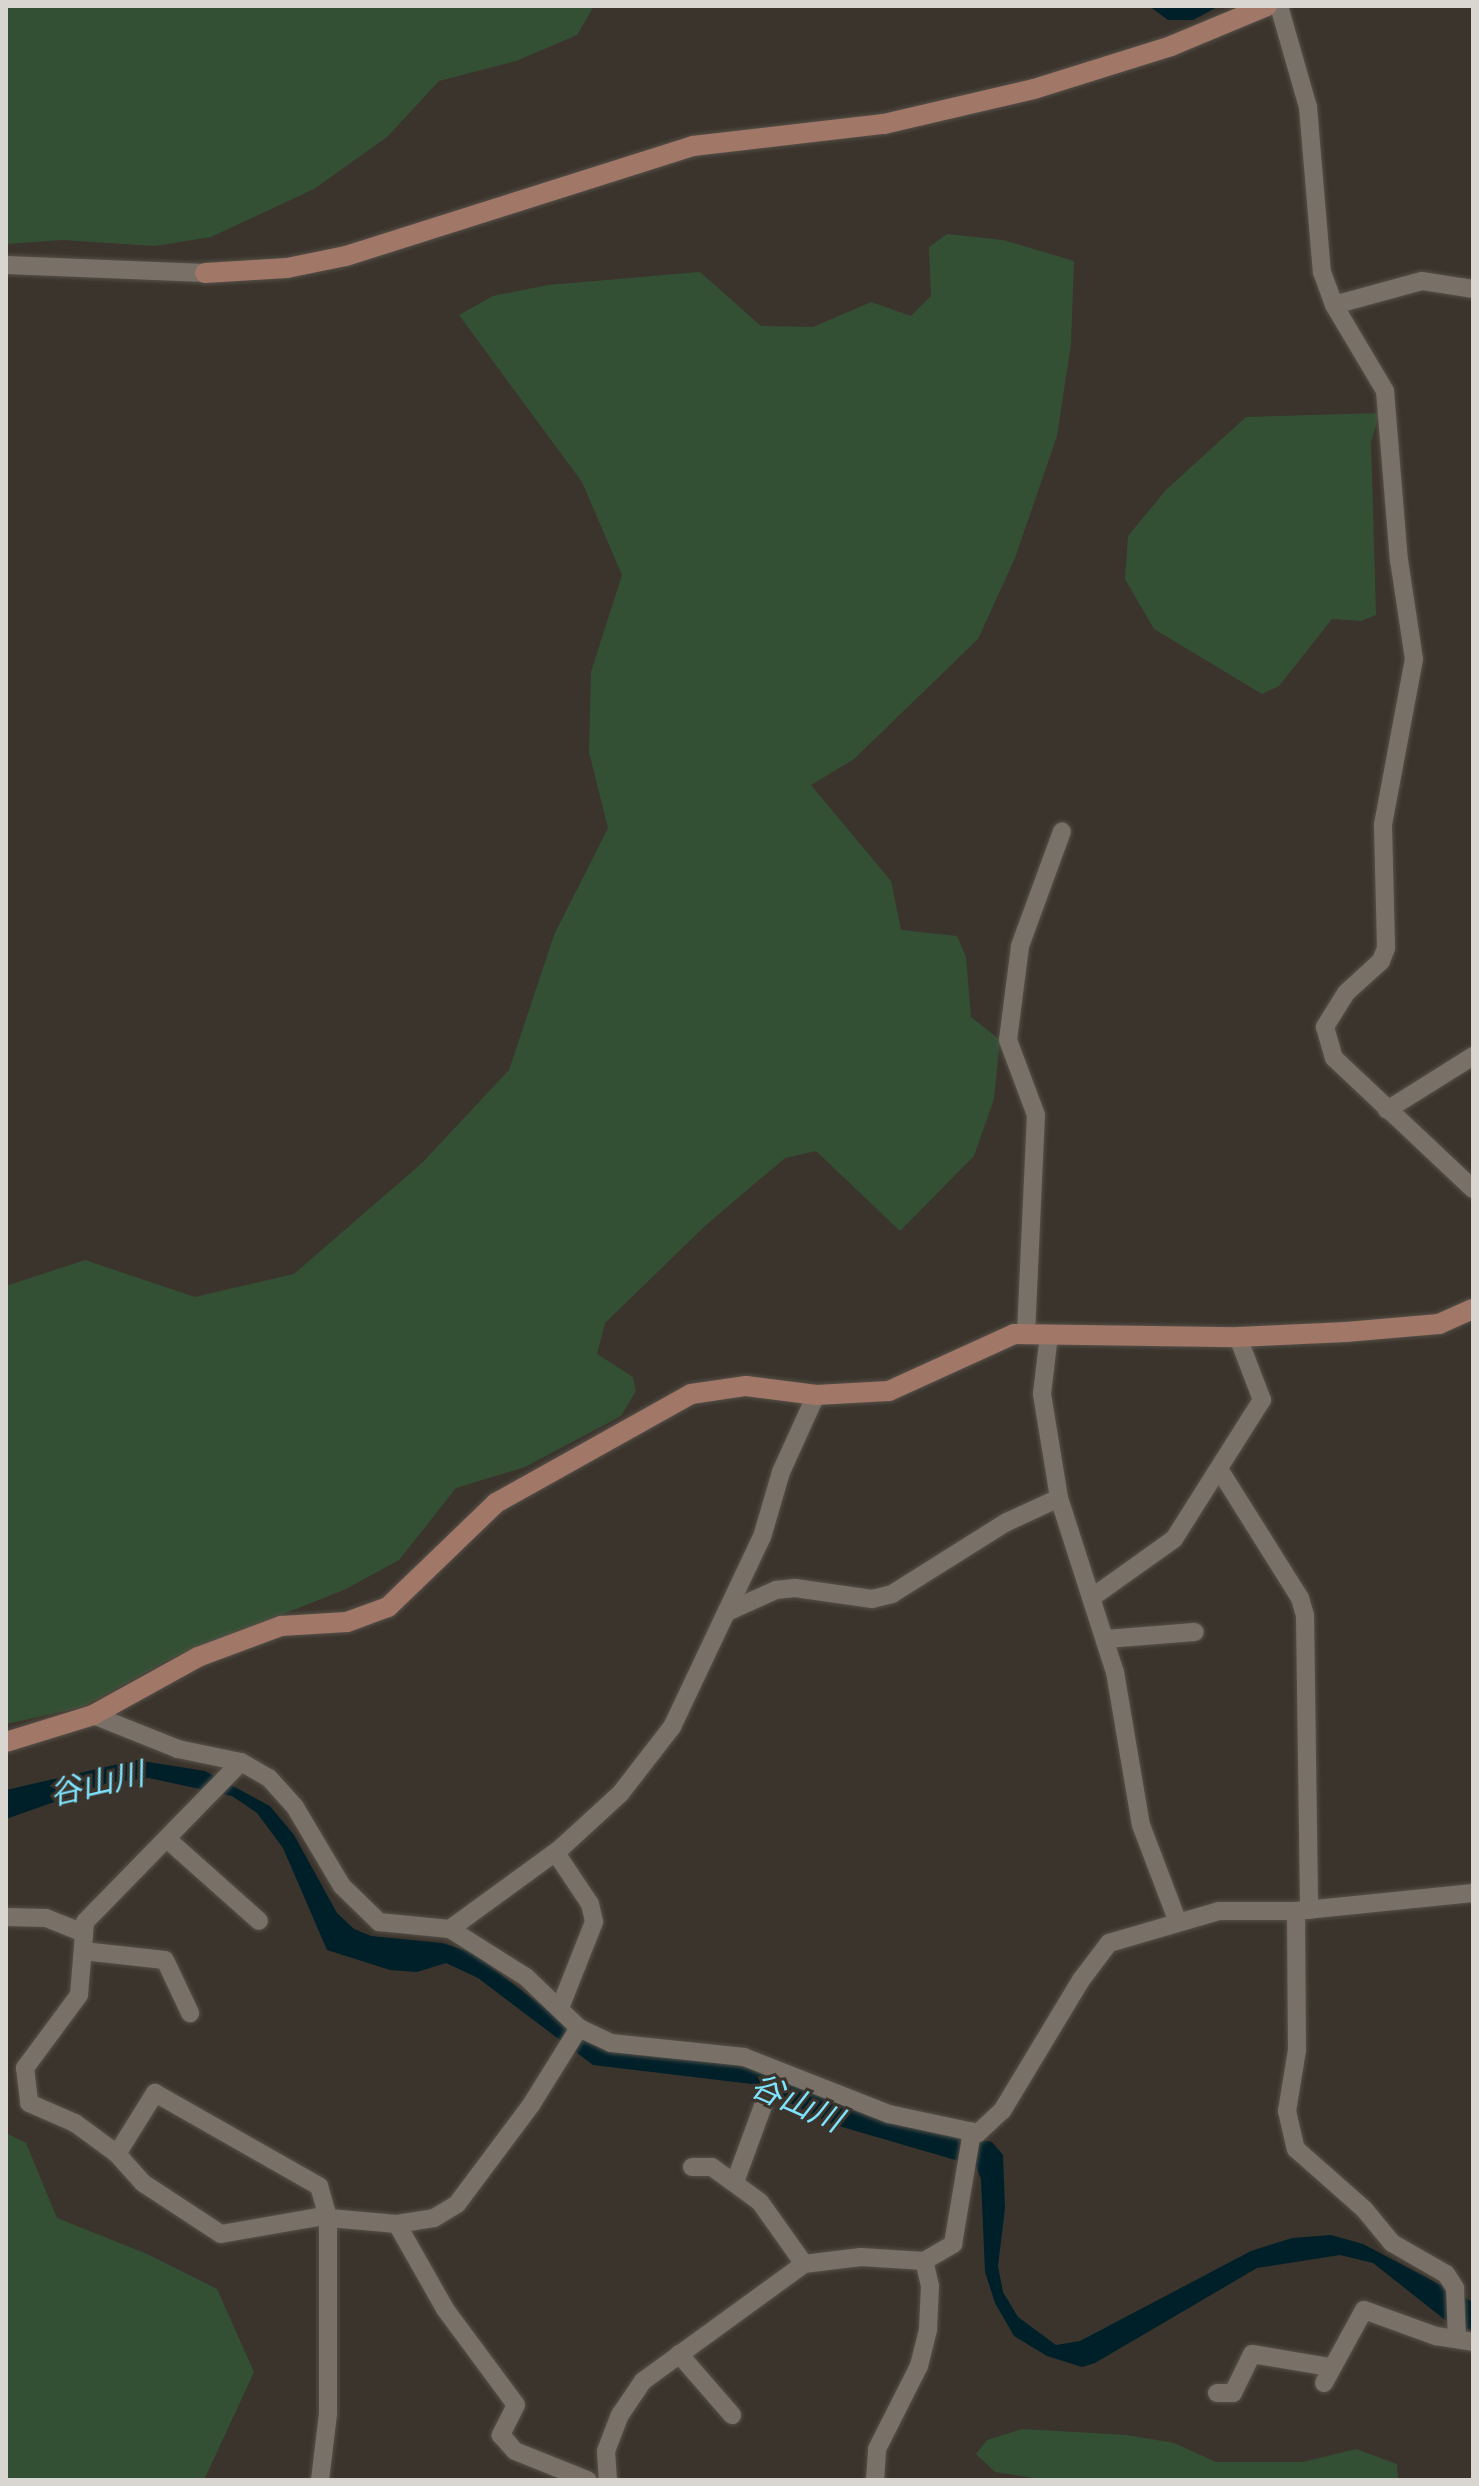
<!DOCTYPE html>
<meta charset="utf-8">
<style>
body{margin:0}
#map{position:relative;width:1479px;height:2486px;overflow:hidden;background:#3b342c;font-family:Signika,"Noto Sans JP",sans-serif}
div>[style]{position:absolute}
.green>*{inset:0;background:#345034}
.water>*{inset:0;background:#002029}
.roads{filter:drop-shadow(0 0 2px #555049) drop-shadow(0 0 2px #555049)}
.street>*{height:18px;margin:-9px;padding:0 9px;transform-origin:9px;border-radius:9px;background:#797168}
.secondary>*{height:20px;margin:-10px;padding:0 10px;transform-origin:10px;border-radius:10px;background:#a17768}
span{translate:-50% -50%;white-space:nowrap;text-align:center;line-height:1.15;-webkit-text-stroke:6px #3b342c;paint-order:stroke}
.water-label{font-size:32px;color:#7ee3fd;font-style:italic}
.frame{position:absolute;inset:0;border:8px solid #d9d5d0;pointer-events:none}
</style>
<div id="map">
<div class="green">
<div style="clip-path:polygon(6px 6px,594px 6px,577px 35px,516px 61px,439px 81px,387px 137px,314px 189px,211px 237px,155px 246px,63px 240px,6px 244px)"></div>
<div style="clip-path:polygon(947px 234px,1003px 240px,1074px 261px,1071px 344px,1057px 436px,1015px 558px,978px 639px,854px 759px,811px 785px,891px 881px,901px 930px,957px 936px,966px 957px,971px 1017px,1000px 1040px,994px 1099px,974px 1156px,900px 1231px,816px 1151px,785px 1158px,706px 1225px,605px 1323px,597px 1354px,633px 1377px,636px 1391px,621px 1416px,525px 1467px,456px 1488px,399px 1560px,344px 1590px,174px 1657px,83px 1707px,6px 1724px,6px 1286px,85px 1260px,195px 1297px,294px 1274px,422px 1163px,509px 1070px,554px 935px,608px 828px,589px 752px,591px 672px,622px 575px,582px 482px,459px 315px,493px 296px,548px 285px,700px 272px,761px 326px,813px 327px,871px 302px,911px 316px,931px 296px,929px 247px)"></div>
<div style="clip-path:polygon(1380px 413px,1371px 442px,1376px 615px,1361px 621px,1332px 619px,1279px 686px,1262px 694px,1154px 629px,1125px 579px,1128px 536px,1166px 490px,1246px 417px)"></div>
<div style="clip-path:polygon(6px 2133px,26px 2143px,57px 2218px,147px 2254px,217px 2289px,254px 2372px,204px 2480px,6px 2480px)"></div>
<div style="clip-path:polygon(1022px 2429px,1127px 2435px,1174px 2443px,1216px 2462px,1303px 2462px,1356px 2449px,1397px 2464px,1398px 2480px,1047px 2480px,995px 2472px,976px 2454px,987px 2440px)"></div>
</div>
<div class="water">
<div style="clip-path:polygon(1149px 6px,1219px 6px,1193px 20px,1168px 20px)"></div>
<div style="clip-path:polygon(136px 1760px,205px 1771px,270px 1806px,294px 1835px,337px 1913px,354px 1929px,371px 1936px,442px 1943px,473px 1953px,563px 2022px,771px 2074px,875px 2118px,992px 2142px,1003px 2155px,1005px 2208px,998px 2266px,1003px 2292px,1018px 2317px,1056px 2345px,1080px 2341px,1251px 2251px,1292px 2238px,1331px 2235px,1363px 2244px,1473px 2302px,1473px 2331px,1449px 2323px,1373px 2263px,1340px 2255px,1257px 2268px,1095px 2363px,1082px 2367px,1047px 2356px,1014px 2336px,995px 2303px,985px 2272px,981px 2179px,976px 2166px,832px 2124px,752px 2084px,593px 2065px,478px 1978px,446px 1963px,417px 1972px,390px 1970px,327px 1950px,283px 1848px,257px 1813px,232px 1796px,149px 1778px,108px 1783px,6px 1819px,6px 1790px)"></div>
</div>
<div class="roads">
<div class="street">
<div style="left:1279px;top:6px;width:105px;rotate:74deg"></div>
<div style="left:1308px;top:107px;width:166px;rotate:85.2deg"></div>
<div style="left:1322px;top:272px;width:35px;rotate:70deg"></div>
<div style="left:1334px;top:305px;width:100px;rotate:59.3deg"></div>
<div style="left:1385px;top:391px;width:170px;rotate:85.3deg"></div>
<div style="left:1399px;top:560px;width:100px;rotate:81.4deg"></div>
<div style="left:1414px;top:659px;width:169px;rotate:100.6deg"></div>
<div style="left:1383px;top:825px;width:123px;rotate:88.6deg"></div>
<div style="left:1386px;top:948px;width:14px;rotate:111deg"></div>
<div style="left:1381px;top:961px;width:47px;rotate:137.6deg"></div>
<div style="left:1346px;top:993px;width:40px;rotate:122deg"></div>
<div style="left:1325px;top:1027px;width:32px;rotate:74deg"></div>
<div style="left:1334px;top:1058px;width:191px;rotate:43.3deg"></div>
<div style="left:6px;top:265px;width:199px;rotate:2.3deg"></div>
<div style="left:1334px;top:305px;width:91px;rotate:-15.3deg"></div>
<div style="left:1422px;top:281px;width:52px;rotate:8.9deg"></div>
<div style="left:1387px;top:1110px;width:102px;rotate:-32.1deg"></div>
<div style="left:1026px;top:1334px;width:219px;rotate:-87.4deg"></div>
<div style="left:1036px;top:1115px;width:80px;rotate:-110.5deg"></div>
<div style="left:1008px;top:1040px;width:95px;rotate:-82.7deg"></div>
<div style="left:1020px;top:946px;width:122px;rotate:-69.9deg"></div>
<div style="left:1049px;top:1335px;width:59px;rotate:96.8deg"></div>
<div style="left:1042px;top:1394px;width:105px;rotate:80.7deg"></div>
<div style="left:1059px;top:1498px;width:183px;rotate:72.2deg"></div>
<div style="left:1115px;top:1672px;width:155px;rotate:80.4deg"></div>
<div style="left:1141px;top:1825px;width:102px;rotate:69.2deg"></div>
<div style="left:1219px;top:1469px;width:152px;rotate:57.9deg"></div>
<div style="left:1300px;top:1598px;width:18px;rotate:74deg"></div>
<div style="left:1305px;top:1615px;width:295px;rotate:89.2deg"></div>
<div style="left:1094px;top:1596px;width:98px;rotate:-35.5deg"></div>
<div style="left:1174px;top:1539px;width:165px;rotate:-57.7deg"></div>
<div style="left:1262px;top:1400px;width:67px;rotate:-110.9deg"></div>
<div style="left:727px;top:1612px;width:54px;rotate:-24.2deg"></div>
<div style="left:776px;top:1590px;width:19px;rotate:-6deg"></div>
<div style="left:795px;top:1588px;width:78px;rotate:8.1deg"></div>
<div style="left:872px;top:1599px;width:21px;rotate:-14deg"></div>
<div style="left:892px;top:1594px;width:136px;rotate:-32.1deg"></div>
<div style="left:1007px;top:1522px;width:57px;rotate:-24.8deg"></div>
<div style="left:1106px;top:1639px;width:89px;rotate:-4.5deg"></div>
<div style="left:93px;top:1715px;width:92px;rotate:21.8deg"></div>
<div style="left:178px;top:1749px;width:64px;rotate:11.7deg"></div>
<div style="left:241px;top:1762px;width:32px;rotate:30deg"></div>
<div style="left:269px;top:1778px;width:39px;rotate:48deg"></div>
<div style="left:295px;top:1807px;width:92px;rotate:59.3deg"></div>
<div style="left:342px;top:1886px;width:52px;rotate:44.2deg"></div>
<div style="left:379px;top:1922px;width:71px;rotate:5.6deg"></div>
<div style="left:450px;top:1929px;width:90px;rotate:32.3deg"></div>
<div style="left:526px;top:1977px;width:74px;rotate:43.9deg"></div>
<div style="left:579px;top:2028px;width:35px;rotate:25deg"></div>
<div style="left:611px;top:2043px;width:134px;rotate:6deg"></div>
<div style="left:744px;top:2057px;width:156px;rotate:21.5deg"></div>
<div style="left:889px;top:2114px;width:91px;rotate:12.1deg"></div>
<div style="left:978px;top:2133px;width:33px;rotate:-43deg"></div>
<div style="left:1002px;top:2111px;width:153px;rotate:-58.9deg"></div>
<div style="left:1081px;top:1980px;width:46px;rotate:-52.9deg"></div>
<div style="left:1109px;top:1943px;width:115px;rotate:-16.2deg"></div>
<div style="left:1219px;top:1911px;width:77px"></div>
<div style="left:1296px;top:1911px;width:178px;rotate:-5.8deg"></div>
<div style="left:241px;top:1762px;width:223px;rotate:134.3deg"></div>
<div style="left:85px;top:1922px;width:73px;rotate:94.7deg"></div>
<div style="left:79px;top:1995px;width:91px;rotate:126.5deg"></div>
<div style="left:25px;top:2068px;width:35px;rotate:83deg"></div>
<div style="left:29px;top:2103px;width:50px;rotate:23.5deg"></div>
<div style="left:75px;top:2123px;width:52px;rotate:36.4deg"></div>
<div style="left:117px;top:2154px;width:39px;rotate:48deg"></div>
<div style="left:143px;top:2183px;width:93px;rotate:33.2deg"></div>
<div style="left:221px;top:2234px;width:98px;rotate:-9.9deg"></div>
<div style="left:318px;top:2217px;width:79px;rotate:5.1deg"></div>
<div style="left:397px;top:2224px;width:37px;rotate:-9deg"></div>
<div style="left:434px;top:2218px;width:27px;rotate:-31deg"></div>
<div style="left:457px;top:2204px;width:124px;rotate:-53.2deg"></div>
<div style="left:531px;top:2105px;width:91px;rotate:-58.1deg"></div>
<div style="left:167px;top:1839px;width:123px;rotate:41.7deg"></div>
<div style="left:556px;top:1853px;width:61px;rotate:56.3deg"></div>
<div style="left:590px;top:1904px;width:18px;rotate:77deg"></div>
<div style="left:594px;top:1922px;width:92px;rotate:111.6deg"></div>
<div style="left:1296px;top:1911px;width:139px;rotate:89.6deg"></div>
<div style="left:1297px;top:2050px;width:62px;rotate:99.3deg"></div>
<div style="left:1287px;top:2111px;width:39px;rotate:77deg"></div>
<div style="left:1296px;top:2149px;width:91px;rotate:41.4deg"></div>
<div style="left:1364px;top:2209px;width:44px;rotate:50.5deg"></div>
<div style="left:1392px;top:2243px;width:62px;rotate:29.9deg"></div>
<div style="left:1446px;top:2274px;width:17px;rotate:57deg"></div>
<div style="left:1455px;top:2288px;width:50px;rotate:87.7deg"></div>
<div style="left:6px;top:1917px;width:40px;rotate:1.4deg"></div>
<div style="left:46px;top:1918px;width:41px;rotate:21.5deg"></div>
<div style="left:450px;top:1929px;width:137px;rotate:-36.1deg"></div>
<div style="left:561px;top:1848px;width:80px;rotate:-42.5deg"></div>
<div style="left:620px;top:1794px;width:85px;rotate:-52.2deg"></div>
<div style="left:672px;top:1727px;width:210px;rotate:-64.7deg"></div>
<div style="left:762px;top:1537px;width:68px;rotate:-73.7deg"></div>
<div style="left:781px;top:1472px;width:85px;rotate:-65.6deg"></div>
<div style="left:83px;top:1951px;width:82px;rotate:6.3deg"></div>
<div style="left:165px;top:1960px;width:59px;rotate:64.7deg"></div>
<div style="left:117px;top:2154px;width:72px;rotate:-58.1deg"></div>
<div style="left:155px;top:2093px;width:189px;rotate:29.6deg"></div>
<div style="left:319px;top:2186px;width:33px;rotate:74deg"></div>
<div style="left:328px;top:2218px;width:196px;rotate:90deg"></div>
<div style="left:328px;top:2414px;width:66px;rotate:96.9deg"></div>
<div style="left:692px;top:2167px;width:20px"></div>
<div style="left:712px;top:2167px;width:59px;rotate:36.1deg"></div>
<div style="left:760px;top:2202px;width:76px;rotate:54.6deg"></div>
<div style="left:735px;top:2182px;width:81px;rotate:-69.8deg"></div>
<div style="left:397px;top:2224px;width:98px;rotate:60.5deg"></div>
<div style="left:445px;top:2309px;width:119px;rotate:53.5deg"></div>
<div style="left:516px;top:2405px;width:34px;rotate:117deg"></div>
<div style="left:501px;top:2435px;width:21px;rotate:49deg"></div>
<div style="left:515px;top:2451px;width:78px;rotate:21.9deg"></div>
<div style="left:679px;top:2354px;width:81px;rotate:49deg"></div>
<div style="left:1324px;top:2383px;width:83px;rotate:-61.3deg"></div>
<div style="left:1364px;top:2310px;width:77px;rotate:19.9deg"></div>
<div style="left:1436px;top:2336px;width:37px;rotate:9deg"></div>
<div style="left:1217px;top:2393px;width:16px"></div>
<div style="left:1233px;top:2393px;width:43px;rotate:-64deg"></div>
<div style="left:1252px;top:2354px;width:79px;rotate:9.5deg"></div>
<div style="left:608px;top:2480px;width:29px;rotate:-94deg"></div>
<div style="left:606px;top:2451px;width:39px;rotate:-69deg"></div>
<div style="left:620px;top:2415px;width:41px;rotate:-55.9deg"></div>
<div style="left:643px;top:2381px;width:199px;rotate:-36deg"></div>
<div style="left:804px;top:2264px;width:57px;rotate:-7deg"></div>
<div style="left:861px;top:2257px;width:63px;rotate:3.6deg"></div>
<div style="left:924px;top:2261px;width:34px;rotate:-30deg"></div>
<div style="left:953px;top:2244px;width:114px;rotate:-80.4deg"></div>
<div style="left:875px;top:2480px;width:31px;rotate:-86deg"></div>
<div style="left:877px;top:2449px;width:93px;rotate:-63.2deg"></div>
<div style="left:919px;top:2366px;width:38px;rotate:-76deg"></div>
<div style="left:928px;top:2329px;width:43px;rotate:-87.3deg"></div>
<div style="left:930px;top:2286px;width:26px;rotate:-103deg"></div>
</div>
<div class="secondary">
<div style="left:205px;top:273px;width:82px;rotate:-3.5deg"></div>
<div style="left:287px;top:268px;width:60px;rotate:-11.5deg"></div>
<div style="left:346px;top:256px;width:364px;rotate:-17.6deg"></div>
<div style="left:693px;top:146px;width:192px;rotate:-6.6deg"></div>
<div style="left:884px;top:124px;width:154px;rotate:-13.1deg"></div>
<div style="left:1034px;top:89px;width:144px;rotate:-17.4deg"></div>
<div style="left:1171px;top:46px;width:104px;rotate:-22.6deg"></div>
<div style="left:6px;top:1742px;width:91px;rotate:-17.2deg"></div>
<div style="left:93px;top:1715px;width:120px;rotate:-28.9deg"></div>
<div style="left:198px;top:1657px;width:89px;rotate:-20.5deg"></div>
<div style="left:281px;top:1626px;width:66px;rotate:-3.5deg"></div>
<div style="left:347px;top:1622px;width:44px;rotate:-20.1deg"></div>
<div style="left:388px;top:1607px;width:150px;rotate:-43.9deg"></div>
<div style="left:496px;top:1503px;width:223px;rotate:-29.2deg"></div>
<div style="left:691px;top:1394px;width:56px;rotate:-8.3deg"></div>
<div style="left:746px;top:1386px;width:71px;rotate:7.3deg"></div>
<div style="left:816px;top:1395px;width:73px;rotate:-3.1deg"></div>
<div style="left:889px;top:1391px;width:137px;rotate:-24.5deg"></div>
<div style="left:1014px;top:1334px;width:224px;rotate:0.8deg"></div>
<div style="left:1238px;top:1337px;width:108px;rotate:-2.7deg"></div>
<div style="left:1346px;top:1332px;width:93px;rotate:-4.9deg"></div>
<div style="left:1439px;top:1324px;width:37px;rotate:-24deg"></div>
</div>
</div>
<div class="water-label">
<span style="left:97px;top:1785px;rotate:-13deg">谷山川</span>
<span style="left:796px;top:2104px;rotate:24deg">谷山川</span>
</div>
<div class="frame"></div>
</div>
